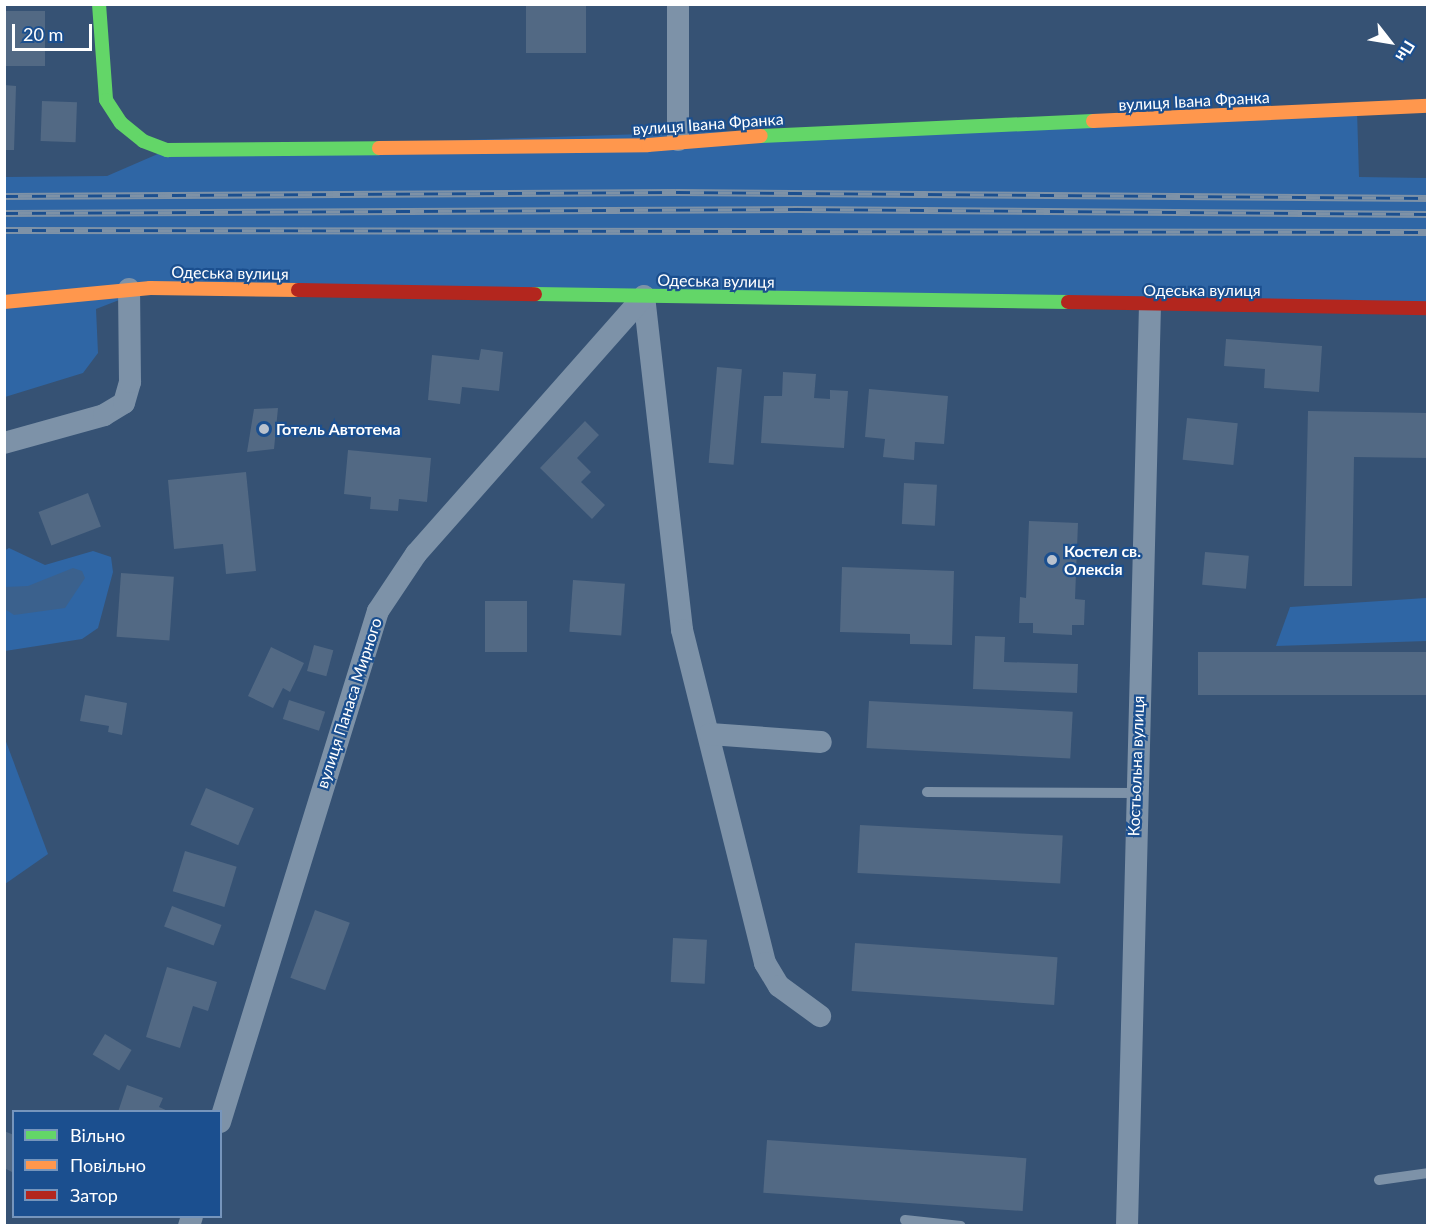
<!DOCTYPE html>
<meta charset="utf-8">
<style>
body{margin:0}
#map{position:relative;width:1432px;height:1230px;overflow:hidden;background:#365274;font-family:Lato,sans-serif}
div>[style]{position:absolute}
.green>*{inset:0;background:#2f66a5}
.water>*{inset:0;background:#3b618d}
.building>*{inset:0;background:#526984;transform-origin:0 0}
.lane>*{height:10px;margin:-5px;padding:0 5px;transform-origin:5px;border-radius:5px;background:#7d92a8}
.street>*{height:22px;margin:-11px;padding:0 11px;transform-origin:11px;border-radius:11px;background:#7d92a8}
.fast>*{height:14px;margin:-7px;padding:0 7px;transform-origin:7px;border-radius:7px;background:#63d668}
.slow>*{height:14px;margin:-7px;padding:0 7px;transform-origin:7px;border-radius:7px;background:#ff974d}
.jam>*{height:14px;margin:-7px;padding:0 7px;transform-origin:7px;border-radius:7px;background:#b3261e}
.rail>*{height:7px;margin-top:-3.5px;transform-origin:0;background:repeating-linear-gradient(90deg,#1b4f8f 0 14px,#7e92a7 0 28px);box-sizing:border-box;border-block:2px solid #7e92a7}
.dots>*{width:16px;height:16px;translate:-50% -50%;box-sizing:border-box;border:3px solid #1b4f8f;border-radius:50%}
span{translate:-50% -50%;white-space:nowrap;text-align:center;line-height:1.15;-webkit-text-stroke:4.5px #1b4f8f;paint-order:stroke}
.street-label{font-size:16px;color:#fff}
.poi-label{font-size:16px;color:#fff;font-weight:700}
.left{translate:0 -50%;text-align:left}
.frame{position:absolute;inset:0;border:6px solid #fff;pointer-events:none}
.legend{position:absolute;left:12px;top:1110px;width:210px;height:108px;box-sizing:border-box;background:#1b4f8f;border:2px solid #7695bc;margin:0;padding:8px 10px;list-style:none;font-size:18px;color:#fff}
.legend li{display:flex;align-items:center;gap:12px;height:30px}
.legend b{width:30px;border:2px solid #7695bc}
.north{position:absolute;left:1360px;top:12px;width:60px;height:60px;-webkit-text-stroke:4px #1b4f8f;paint-order:stroke;rotate:121deg;font-size:16px;font-weight:700;line-height:24px;text-align:center;color:#fff}
.north::after{content:'';display:block;margin:auto;width:21px;height:27px;background:#fff;clip-path:polygon(50% 0,100% 100%,50% 72%,0 100%)}
.scale{position:absolute;left:12px;top:24px;width:80px;height:27px;box-sizing:border-box;border:3px solid #fff;border-top:0;padding-left:8px;font-size:18px;line-height:21px;white-space:nowrap;color:#fff;-webkit-text-stroke:4px #1b4f8f;paint-order:stroke}
</style>
<div id="map">
<div class="green">
<div style="clip-path:polygon(1357px 110px,1359px 177px,1427px 178px,1427px 308px,150px 288px,96px 309px,98px 353px,83px 373px,5px 397px,5px 177px,107px 176px,167px 150px)"></div>
<div style="clip-path:polygon(9px 548px,45px 565px,93px 551px,111px 557px,113px 572px,98px 628px,82px 639px,5px 651px,4px 551px)"></div>
<div style="clip-path:polygon(1426px 598px,1427px 641px,1276px 646px,1290px 607px)"></div>
<div style="clip-path:polygon(5px 739px,48px 854px,5px 884px,4px 884px)"></div>
</div>
<div class="water">
<div style="clip-path:polygon(73px 568px,82px 571px,85px 578px,65px 608px,14px 615px,5px 609px,5px 587px,28px 586px)"></div>
</div>
<div class="building">
<div style="left:526px;top:4px;width:60px;height:49px"></div>
<div style="left:4px;top:11px;width:41px;height:55px"></div>
<div style="clip-path:polygon(4px 85px,16px 86px,14px 150px,4px 150px)"></div>
<div style="left:42px;top:101px;width:35px;height:40px;rotate:2deg"></div>
<div style="clip-path:polygon(1226px 339px,1322px 346px,1319px 392px,1264px 388px,1265px 369px,1224px 366px)"></div>
<div style="clip-path:polygon(481px 349px,503px 352px,499px 391px,462px 387px,460px 404px,428px 400px,432px 355px,479px 360px)"></div>
<div style="left:717px;top:367px;width:25px;height:96px;rotate:5deg"></div>
<div style="clip-path:polygon(783px 372px,816px 374px,814px 398px,830px 399px,830px 390px,848px 391px,844px 448px,761px 443px,764px 396px,782px 396px)"></div>
<div style="clip-path:polygon(869px 389px,948px 396px,944px 444px,915px 442px,914px 460px,883px 457px,885px 439px,865px 437px)"></div>
<div style="clip-path:polygon(278px 408px,274px 449px,247px 452px,254px 409px)"></div>
<div style="clip-path:polygon(1308px 411px,1428px 413px,1428px 458px,1354px 457px,1352px 586px,1304px 586px)"></div>
<div style="left:1187px;top:418px;width:51px;height:42px;rotate:6deg"></div>
<div style="clip-path:polygon(585px 421px,599px 435px,577px 458px,591px 472px,581px 482px,605px 505px,592px 519px,540px 468px)"></div>
<div style="clip-path:polygon(348px 450px,431px 458px,427px 502px,399px 499px,398px 511px,370px 509px,371px 497px,344px 494px)"></div>
<div style="clip-path:polygon(246px 472px,256px 571px,226px 574px,223px 544px,174px 549px,168px 480px)"></div>
<div style="left:904px;top:483px;width:33px;height:41px;rotate:3deg"></div>
<div style="left:88px;top:493px;width:36px;height:53px;rotate:69deg"></div>
<div style="clip-path:polygon(1029px 521px,1078px 523px,1075px 599px,1085px 600px,1084px 625px,1072px 625px,1072px 635px,1033px 633px,1033px 623px,1019px 623px,1020px 597px,1026px 598px)"></div>
<div style="left:1205px;top:552px;width:44px;height:33px;rotate:5deg"></div>
<div style="clip-path:polygon(842px 567px,954px 571px,952px 645px,910px 644px,910px 634px,840px 632px)"></div>
<div style="left:121px;top:573px;width:53px;height:64px;rotate:4deg"></div>
<div style="left:573px;top:580px;width:52px;height:52px;rotate:4deg"></div>
<div style="left:485px;top:601px;width:42px;height:51px"></div>
<div style="clip-path:polygon(975px 636px,1005px 637px,1004px 662px,1078px 664px,1077px 693px,973px 689px)"></div>
<div style="left:314px;top:645px;width:20px;height:27px;rotate:15deg"></div>
<div style="clip-path:polygon(271px 647px,304px 663px,290px 692px,283px 688px,273px 708px,248px 696px)"></div>
<div style="left:1198px;top:652px;width:230px;height:43px"></div>
<div style="clip-path:polygon(85px 695px,127px 703px,122px 735px,108px 732px,109px 726px,80px 721px)"></div>
<div style="left:289px;top:700px;width:38px;height:20px;rotate:18deg"></div>
<div style="left:869px;top:701px;width:204px;height:47px;rotate:3deg"></div>
<div style="left:206px;top:788px;width:52px;height:40px;rotate:23deg"></div>
<div style="left:860px;top:825px;width:203px;height:48px;rotate:3deg"></div>
<div style="left:185px;top:851px;width:54px;height:42px;rotate:17deg"></div>
<div style="left:172px;top:906px;width:53px;height:22px;rotate:21deg"></div>
<div style="left:315px;top:910px;width:37px;height:72px;rotate:20deg"></div>
<div style="left:673px;top:938px;width:34px;height:44px;rotate:3deg"></div>
<div style="left:855px;top:943px;width:203px;height:48px;rotate:4deg"></div>
<div style="clip-path:polygon(167px 967px,217px 982px,208px 1011px,193px 1006px,180px 1048px,146px 1037px)"></div>
<div style="left:105px;top:1034px;width:31px;height:24px;rotate:31deg"></div>
<div style="clip-path:polygon(127px 1085px,163px 1098px,159px 1107px,170px 1112px,118px 1112px)"></div>
<div style="clip-path:polygon(4px 1131px,14px 1135px,14px 1173px,4px 1168px)"></div>
<div style="left:767px;top:1140px;width:260px;height:53px;rotate:4deg"></div>
</div>
<div class="lane">
<div style="left:927px;top:792px;width:208px;rotate:0.3deg"></div>
<div style="left:1379px;top:1180px;width:49px;rotate:-8.1deg"></div>
<div style="left:905px;top:1220px;width:56px;rotate:6.1deg"></div>
</div>
<div class="street">
<div style="left:678px;top:140px;width:136px;rotate:-90deg"></div>
<div style="left:644px;top:296px;width:336px;rotate:83.5deg"></div>
<div style="left:682px;top:630px;width:343px;rotate:76deg"></div>
<div style="left:765px;top:963px;width:27px;rotate:59deg"></div>
<div style="left:779px;top:986px;width:51px;rotate:36.2deg"></div>
<div style="left:4px;top:443px;width:104px;rotate:-15.6deg"></div>
<div style="left:104px;top:415px;width:23px;rotate:-31deg"></div>
<div style="left:124px;top:403px;width:22px;rotate:-74deg"></div>
<div style="left:130px;top:382px;width:93px;rotate:-90.6deg"></div>
<div style="left:710px;top:734px;width:111px;rotate:4.1deg"></div>
<div style="left:220px;top:1122px;width:535px;rotate:-72.82deg"></div>
<div style="left:378px;top:611px;width:69px;rotate:-56.3deg"></div>
<div style="left:416px;top:554px;width:344px;rotate:-48.5deg"></div>
<div style="left:189px;top:1226px;width:10px;rotate:-73deg"></div>
<div style="left:1127px;top:1226px;width:920px;rotate:-88.57deg"></div>
</div>
<div class="fast">
<div style="left:99px;top:4px;width:96px;rotate:85.8deg"></div>
<div style="left:106px;top:100px;width:27px;rotate:57deg"></div>
<div style="left:121px;top:123px;width:28px;rotate:39deg"></div>
<div style="left:143px;top:141px;width:26px;rotate:21deg"></div>
<div style="left:167px;top:150px;width:212px;rotate:-0.5deg"></div>
<div style="left:761px;top:136px;width:332px;rotate:-2.6deg"></div>
<div style="left:535px;top:294px;width:533px;rotate:0.86deg"></div>
</div>
<div class="slow">
<div style="left:1093px;top:121px;width:335px;rotate:-2.6deg"></div>
<div style="left:379px;top:148px;width:269px;rotate:-0.6deg"></div>
<div style="left:648px;top:145px;width:113px;rotate:-4.6deg"></div>
<div style="left:4px;top:302px;width:147px;rotate:-5.5deg"></div>
<div style="left:150px;top:288px;width:148px;rotate:0.8deg"></div>
</div>
<div class="jam">
<div style="left:298px;top:290px;width:237px;rotate:1deg"></div>
<div style="left:1068px;top:302px;width:360px;rotate:1deg"></div>
</div>
<div class="rail">
<div style="left:4px;top:196px;width:672px;rotate:-0.34deg"></div>
<div style="left:676px;top:192px;width:752px;rotate:0.46deg"></div>
<div style="left:4px;top:213px;width:794px;rotate:-0.29deg"></div>
<div style="left:798px;top:209px;width:630px;rotate:0.45deg"></div>
<div style="left:4px;top:230px;width:1424px;rotate:0.08deg"></div>
</div>
<div class="dots">
<div style="left:264px;top:429px;background:#b9c2ce"></div>
<div style="left:1052px;top:560px;background:#b9c2ce"></div>
</div>
<div class="street-label">
<span style="left:1194px;top:101px;rotate:-3deg">вулиця Івана Франка</span>
<span style="left:708px;top:124px;rotate:-4deg">вулиця Івана Франка</span>
<span style="left:230px;top:273px;rotate:1deg">Одеська вулиця</span>
<span style="left:716px;top:281px;rotate:1deg">Одеська вулиця</span>
<span style="left:1202px;top:290px">Одеська вулиця</span>
<span style="left:349px;top:703px;rotate:-72deg">вулиця Панаса Мирного</span>
<span style="left:1136px;top:766px;rotate:-88deg">Костьольна вулиця</span>
</div>
<div class="poi-label">
<span class="left" style="left:276px;top:429px">Готель Автотема</span>
<span class="left" style="left:1064px;top:560px">Костел св.<br>Олексія</span>
</div>
<div class="frame"></div>
<ul class="legend">
<li><b style="height:8px;background:#63d668"></b>Вільно</li>
<li><b style="height:8px;background:#ff974d"></b>Повільно</li>
<li><b style="height:8px;background:#b3261e"></b>Затор</li>
</ul>
<div class="north">Пн</div>
<div class="scale">20 m</div>
</div>
